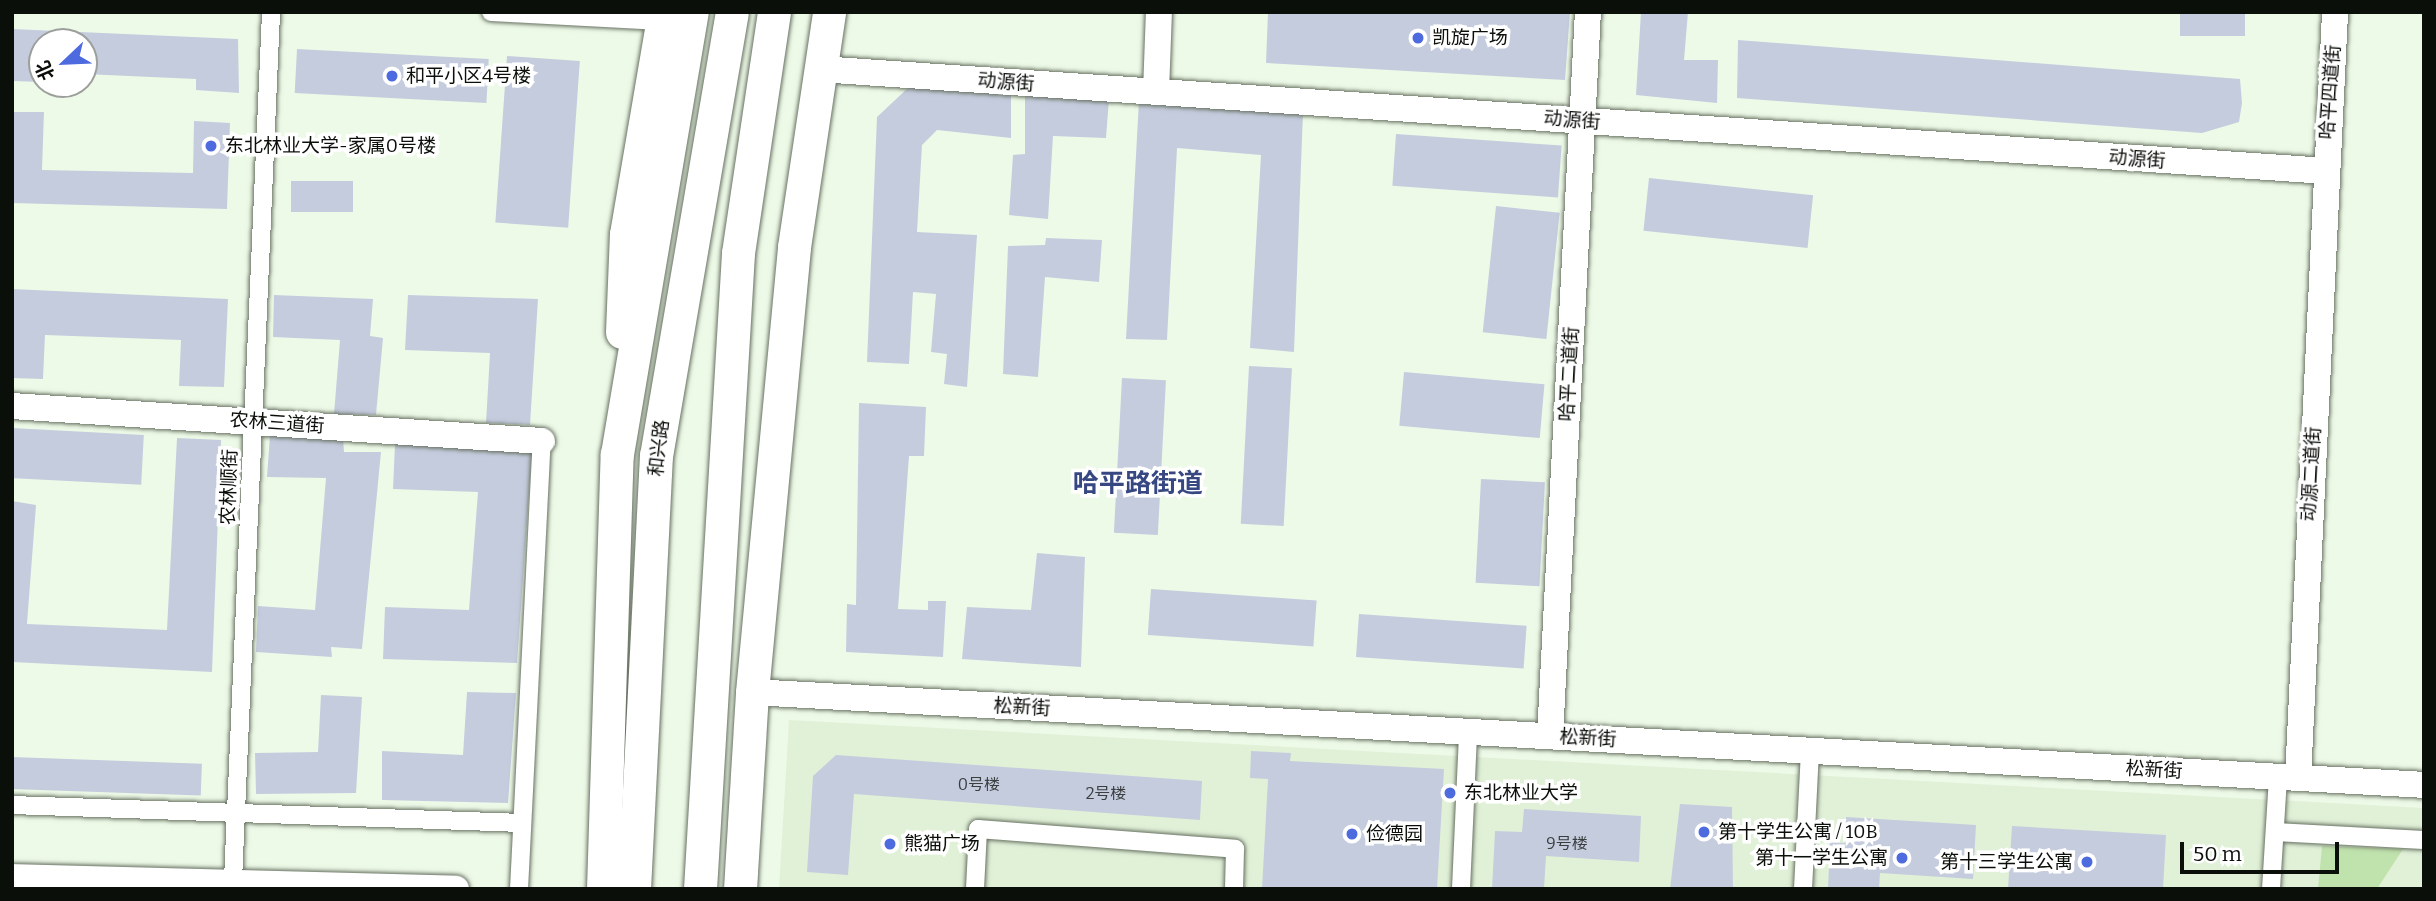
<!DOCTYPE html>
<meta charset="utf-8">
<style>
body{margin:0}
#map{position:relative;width:2436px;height:901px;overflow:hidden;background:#eefae8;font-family:Bitter,"Noto Sans SC",serif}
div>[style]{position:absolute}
.built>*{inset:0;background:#e1f1d8}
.green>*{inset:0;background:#c0e2ad}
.building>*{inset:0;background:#c5ccde;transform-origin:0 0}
.roads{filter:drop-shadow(0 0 2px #677162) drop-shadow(0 0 2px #677162)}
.street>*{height:18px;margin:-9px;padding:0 9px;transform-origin:9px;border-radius:9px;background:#fff}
.secondary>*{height:26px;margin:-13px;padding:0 13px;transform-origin:13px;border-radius:13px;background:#fff}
.highway>*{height:33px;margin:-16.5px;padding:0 16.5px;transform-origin:16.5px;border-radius:16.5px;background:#fff}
.dots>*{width:19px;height:19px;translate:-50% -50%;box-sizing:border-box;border:4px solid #fff;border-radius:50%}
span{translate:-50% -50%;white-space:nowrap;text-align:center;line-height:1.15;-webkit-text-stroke:7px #fff;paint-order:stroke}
.number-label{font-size:16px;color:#3a3e3e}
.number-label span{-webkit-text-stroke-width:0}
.poi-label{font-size:19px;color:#0b0f09}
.left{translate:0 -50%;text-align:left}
.right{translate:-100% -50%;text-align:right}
.street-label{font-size:19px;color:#0b0f09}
.district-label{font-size:26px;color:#364782;font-weight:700}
.frame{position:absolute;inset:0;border:14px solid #0b0f09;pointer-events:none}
.north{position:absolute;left:28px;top:28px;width:70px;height:70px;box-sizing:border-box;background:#fff;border:2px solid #9d9f9d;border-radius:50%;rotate:247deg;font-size:19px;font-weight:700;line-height:28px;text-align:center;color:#0b0f09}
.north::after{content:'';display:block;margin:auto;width:24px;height:32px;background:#4d6ade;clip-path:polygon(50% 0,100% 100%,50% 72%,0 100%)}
.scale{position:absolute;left:2180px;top:842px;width:159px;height:32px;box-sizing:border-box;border:4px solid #0b0f09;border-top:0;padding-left:9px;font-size:21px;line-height:24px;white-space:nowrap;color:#0b0f09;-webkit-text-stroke:5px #fff;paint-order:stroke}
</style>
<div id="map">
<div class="built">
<div style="clip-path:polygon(789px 720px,2424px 808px,2424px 889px,779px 889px)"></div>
</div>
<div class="green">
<div style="clip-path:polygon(2322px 846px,2403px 849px,2377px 889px,2318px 889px)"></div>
</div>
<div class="building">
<div style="clip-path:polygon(1268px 12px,1570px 12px,1565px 80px,1266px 63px)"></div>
<div style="clip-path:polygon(1641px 12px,1688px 12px,1684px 60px,1718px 60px,1717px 103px,1636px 95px)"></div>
<div style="left:2180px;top:12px;width:65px;height:24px"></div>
<div style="clip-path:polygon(12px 29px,238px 39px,239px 93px,196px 90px,196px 79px,84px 74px,84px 42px,42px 42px,42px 82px,12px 81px)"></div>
<div style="clip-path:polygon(1738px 40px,2240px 79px,2242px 103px,2239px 122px,2202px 133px,1737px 98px)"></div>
<div style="left:297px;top:49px;width:192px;height:44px;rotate:3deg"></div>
<div style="left:507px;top:56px;width:73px;height:167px;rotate:4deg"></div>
<div style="clip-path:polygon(909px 87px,1011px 92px,1011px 138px,937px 130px,922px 145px,917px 232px,977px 235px,967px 387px,944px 384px,947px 354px,931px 352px,936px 294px,913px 292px,909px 364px,867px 362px,877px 117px)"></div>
<div style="clip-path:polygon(1025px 96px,1109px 99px,1106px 138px,1053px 136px,1048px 219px,1009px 215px,1013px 155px,1025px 154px)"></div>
<div style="clip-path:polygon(1139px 100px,1303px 112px,1294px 352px,1250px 348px,1261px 155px,1177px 148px,1167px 340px,1126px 339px)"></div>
<div style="clip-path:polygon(12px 112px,44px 112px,42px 170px,193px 173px,194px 121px,230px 123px,227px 209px,12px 203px)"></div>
<div style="left:1396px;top:134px;width:166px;height:52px;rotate:4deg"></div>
<div style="left:1649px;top:178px;width:165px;height:53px;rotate:6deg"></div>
<div style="left:291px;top:181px;width:62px;height:31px"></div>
<div style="left:1496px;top:206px;width:64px;height:127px;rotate:6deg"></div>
<div style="clip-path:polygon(1046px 238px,1102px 240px,1099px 282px,1045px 277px,1038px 377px,1003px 374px,1008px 246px,1045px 245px)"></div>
<div style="clip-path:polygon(12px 289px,228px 299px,224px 387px,179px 386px,181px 340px,45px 335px,43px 379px,12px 378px)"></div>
<div style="clip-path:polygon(274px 295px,373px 299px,370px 336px,383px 338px,376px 415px,334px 414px,340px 340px,273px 337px)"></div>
<div style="clip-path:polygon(408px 295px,538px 299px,530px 425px,486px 423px,490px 353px,405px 350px)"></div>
<div style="left:1249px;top:366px;width:43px;height:158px;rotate:3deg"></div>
<div style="left:1404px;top:372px;width:141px;height:54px;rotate:5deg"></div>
<div style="left:1122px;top:378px;width:44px;height:155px;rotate:3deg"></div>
<div style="clip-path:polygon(859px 403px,926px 407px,924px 456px,909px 456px,898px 609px,928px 610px,928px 601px,946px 601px,943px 657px,846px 652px,847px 604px,856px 605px)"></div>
<div style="left:12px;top:428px;width:132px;height:50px;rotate:3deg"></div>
<div style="clip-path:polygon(270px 435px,343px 438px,344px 452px,381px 452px,362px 649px,331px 647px,332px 657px,256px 652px,258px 606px,315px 610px,326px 478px,267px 477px)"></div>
<div style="clip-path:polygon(177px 438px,221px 440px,212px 672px,12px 662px,12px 501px,36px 505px,27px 624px,167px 630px)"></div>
<div style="clip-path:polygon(395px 444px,532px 450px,517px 663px,383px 659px,385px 607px,469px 610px,478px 492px,393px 489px)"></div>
<div style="left:1481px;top:479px;width:64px;height:104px;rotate:3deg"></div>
<div style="clip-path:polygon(1037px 553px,1085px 557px,1081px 667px,962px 659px,967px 607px,1031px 610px)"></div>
<div style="left:1151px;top:589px;width:166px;height:46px;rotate:4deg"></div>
<div style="left:1359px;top:614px;width:168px;height:43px;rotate:4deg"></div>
<div style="clip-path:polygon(467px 692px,516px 693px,508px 803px,382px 800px,382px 751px,463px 755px)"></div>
<div style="clip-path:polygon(321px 695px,362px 697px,356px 793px,256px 794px,255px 753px,318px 752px)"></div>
<div style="clip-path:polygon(1251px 751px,1291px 753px,1290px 761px,1444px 769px,1437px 889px,1262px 889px,1268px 779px,1250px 778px)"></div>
<div style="clip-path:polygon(836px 755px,1202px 781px,1200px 820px,854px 794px,848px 875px,807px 872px,813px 776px)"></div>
<div style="left:12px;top:757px;width:190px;height:32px;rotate:2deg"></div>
<div style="clip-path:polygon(1680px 804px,1732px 807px,1733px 889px,1670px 889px)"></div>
<div style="clip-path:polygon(1524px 809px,1641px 816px,1639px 862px,1546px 856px,1544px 889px,1492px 889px,1495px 831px,1522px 832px)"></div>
<div style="clip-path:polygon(1846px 817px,1976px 825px,1973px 879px,1880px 873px,1879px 889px,1828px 889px,1830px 842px,1845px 843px)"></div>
<div style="clip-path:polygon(2012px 826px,2166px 835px,2163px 889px,2008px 889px)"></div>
</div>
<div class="roads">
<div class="street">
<div style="left:491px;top:12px;width:171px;rotate:3deg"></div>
<div style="left:12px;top:805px;width:510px;rotate:2.02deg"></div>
<div style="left:2275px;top:832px;width:149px;rotate:3.1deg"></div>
<div style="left:233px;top:880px;width:869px;rotate:-87.49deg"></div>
<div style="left:519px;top:889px;width:449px;rotate:-87.1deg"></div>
<div style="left:975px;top:889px;width:60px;rotate:-87.1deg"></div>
<div style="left:978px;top:829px;width:258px;rotate:4.4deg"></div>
<div style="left:1235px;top:849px;width:40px;rotate:91.4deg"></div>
<div style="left:1461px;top:889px;width:157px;rotate:-87.4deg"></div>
<div style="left:1803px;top:889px;width:138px;rotate:-87.1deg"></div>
<div style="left:2271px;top:889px;width:112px;rotate:-86.4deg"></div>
</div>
<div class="secondary">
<div style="left:819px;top:69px;width:1509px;rotate:3.87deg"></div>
<div style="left:1156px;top:92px;width:80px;rotate:-87.9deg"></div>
<div style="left:12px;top:406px;width:531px;rotate:3.78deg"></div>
<div style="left:752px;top:692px;width:1675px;rotate:3.18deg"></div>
<div style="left:1550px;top:736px;width:725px;rotate:-87deg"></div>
<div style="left:2298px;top:778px;width:767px;rotate:-87.23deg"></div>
<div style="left:12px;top:877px;width:444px;rotate:1.5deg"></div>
</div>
<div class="highway">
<div style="left:622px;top:332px;width:98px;rotate:-87.7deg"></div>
<div style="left:626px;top:234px;width:225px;rotate:-80.3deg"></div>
<div style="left:603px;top:889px;width:435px;rotate:-88.2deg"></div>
<div style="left:617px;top:454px;width:448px;rotate:-80.4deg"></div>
<div style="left:634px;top:889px;width:434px;rotate:-87.1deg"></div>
<div style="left:656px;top:456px;width:450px;rotate:-80.3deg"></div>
<div style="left:700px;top:889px;width:637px;rotate:-86.58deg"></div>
<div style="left:738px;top:253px;width:244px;rotate:-81.5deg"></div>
<div style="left:740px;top:889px;width:197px;rotate:-86.5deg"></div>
<div style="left:752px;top:692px;width:447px;rotate:-84.6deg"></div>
<div style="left:794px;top:247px;width:238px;rotate:-81.5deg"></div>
</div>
</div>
<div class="dots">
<div style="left:1418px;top:38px;background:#4d6ade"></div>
<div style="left:392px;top:76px;background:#4d6ade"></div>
<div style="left:211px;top:146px;background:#4d6ade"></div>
<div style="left:1450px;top:793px;background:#4d6ade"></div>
<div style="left:1704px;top:832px;background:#4d6ade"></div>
<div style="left:1352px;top:834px;background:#4d6ade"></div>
<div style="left:890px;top:844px;background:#4d6ade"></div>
<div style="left:1902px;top:858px;background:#4d6ade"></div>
<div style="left:2087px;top:862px;background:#4d6ade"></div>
</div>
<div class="number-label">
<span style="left:979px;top:785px">0号楼</span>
<span style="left:1106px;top:794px">2号楼</span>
<span style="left:1567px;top:844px">9号楼</span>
</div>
<div class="poi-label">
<span class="left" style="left:1432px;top:38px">凯旋广场</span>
<span class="left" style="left:406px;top:76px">和平小区4号楼</span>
<span class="left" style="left:225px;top:146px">东北林业大学-家属0号楼</span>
<span class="left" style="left:1464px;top:793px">东北林业大学</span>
<span class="left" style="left:1718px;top:832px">第十学生公寓 / 10B</span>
<span class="left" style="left:1366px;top:834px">俭德园</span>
<span class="left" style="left:904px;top:844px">熊猫广场</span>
<span class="right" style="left:1888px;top:858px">第十一学生公寓</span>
<span class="right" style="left:2073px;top:862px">第十三学生公寓</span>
</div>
<div class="street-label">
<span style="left:1006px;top:82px;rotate:4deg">动源街</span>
<span style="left:2330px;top:92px;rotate:-86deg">哈平四道街</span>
<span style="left:1572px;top:120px;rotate:4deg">动源街</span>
<span style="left:2137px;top:159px;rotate:4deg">动源街</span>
<span style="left:1569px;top:374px;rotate:-87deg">哈平二道街</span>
<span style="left:277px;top:423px;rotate:4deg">农林三道街</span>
<span style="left:659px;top:448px;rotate:-83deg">和兴路</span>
<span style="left:2311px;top:474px;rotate:-87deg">动源二道街</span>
<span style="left:229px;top:487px;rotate:-88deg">农林顺街</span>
<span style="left:1022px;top:707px;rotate:3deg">松新街</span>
<span style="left:1588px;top:738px;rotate:3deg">松新街</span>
<span style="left:2154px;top:770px;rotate:3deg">松新街</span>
</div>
<div class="district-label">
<span style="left:1138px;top:484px">哈平路街道</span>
</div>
<div class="frame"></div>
<div class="north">北</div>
<div class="scale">50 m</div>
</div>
